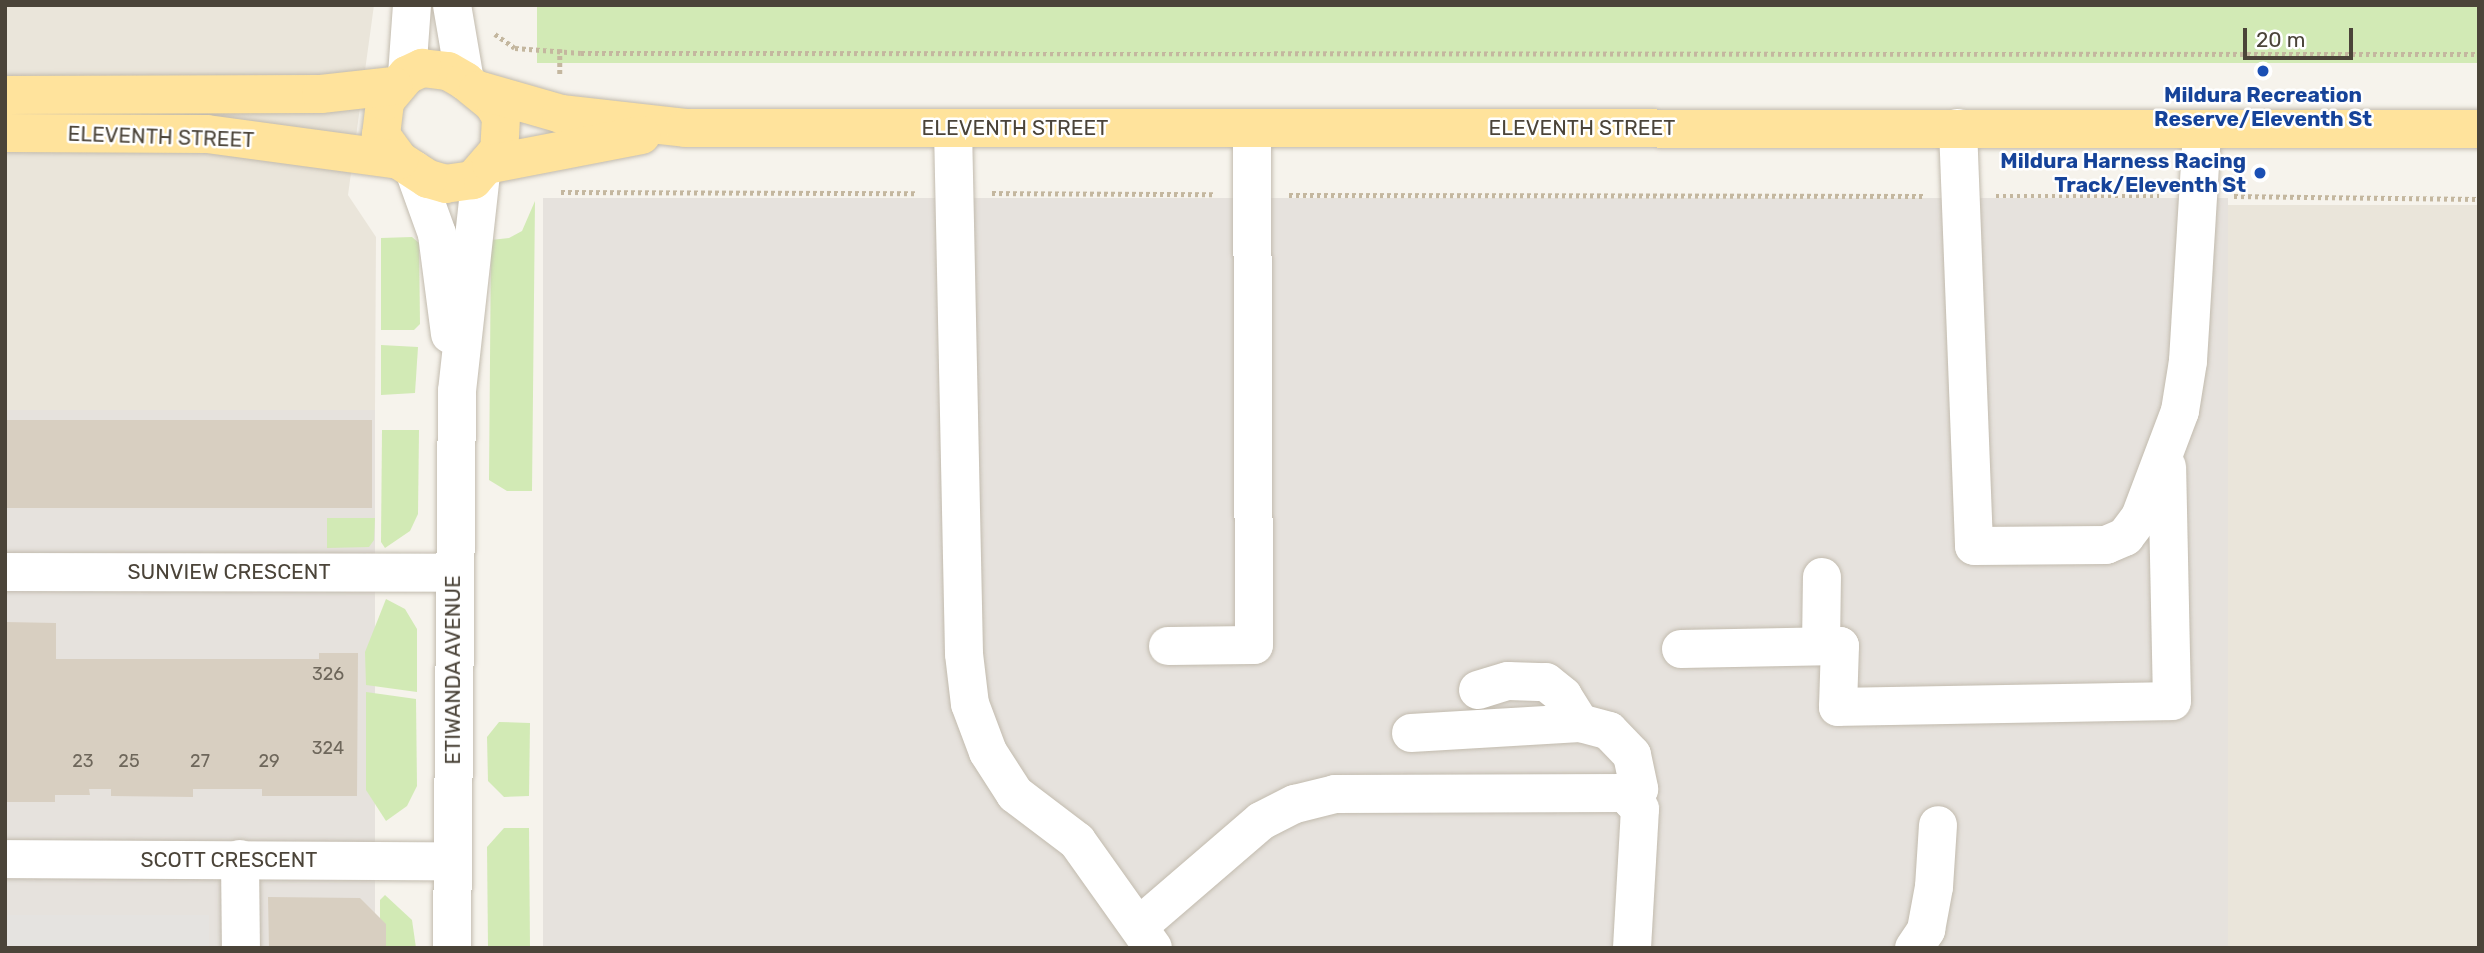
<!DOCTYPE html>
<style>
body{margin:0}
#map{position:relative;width:2484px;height:953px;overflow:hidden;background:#f6f3ec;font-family:Rubik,sans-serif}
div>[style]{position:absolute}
.residential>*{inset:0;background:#eae5da;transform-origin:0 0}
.industrial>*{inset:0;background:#e6e2dd;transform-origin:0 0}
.green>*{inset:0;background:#d2eab5;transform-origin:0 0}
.parking>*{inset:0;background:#e5e3e0;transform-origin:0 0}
.building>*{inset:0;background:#d8cfc1;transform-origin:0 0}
.path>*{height:4.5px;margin-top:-2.25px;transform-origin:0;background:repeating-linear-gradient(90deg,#c4b79f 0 3.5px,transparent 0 7px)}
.roads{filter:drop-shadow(0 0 2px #c2bbae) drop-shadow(0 0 2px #c2bbae)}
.minor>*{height:38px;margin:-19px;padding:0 19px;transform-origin:19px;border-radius:19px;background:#fff}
.major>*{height:38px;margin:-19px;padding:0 19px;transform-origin:19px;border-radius:19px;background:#ffe39c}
.dots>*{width:19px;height:19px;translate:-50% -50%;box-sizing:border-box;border:4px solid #fff;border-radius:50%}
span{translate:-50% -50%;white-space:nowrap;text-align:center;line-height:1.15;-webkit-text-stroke:5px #fff;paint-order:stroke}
.number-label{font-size:18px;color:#6e675b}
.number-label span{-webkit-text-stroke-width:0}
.transit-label{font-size:21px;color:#164399;font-weight:700}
.right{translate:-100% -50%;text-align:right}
.street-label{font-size:21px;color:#4b4439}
.frame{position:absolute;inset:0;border:7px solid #4b4439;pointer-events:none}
.scale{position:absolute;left:2243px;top:28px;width:110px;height:32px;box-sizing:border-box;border:4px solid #4b4439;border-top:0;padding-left:9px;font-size:21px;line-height:24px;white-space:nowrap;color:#4b4439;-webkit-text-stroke:5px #fff;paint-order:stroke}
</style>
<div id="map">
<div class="residential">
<div style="clip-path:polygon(5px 5px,374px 5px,348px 195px,376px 237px,375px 411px,5px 410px)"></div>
<div style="left:2479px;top:205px;width:743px;height:251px;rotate:90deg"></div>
</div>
<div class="industrial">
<div style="left:543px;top:198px;width:1685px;height:750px"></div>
<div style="left:5px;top:410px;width:370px;height:538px"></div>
</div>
<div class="green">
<div style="left:537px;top:5px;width:1942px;height:58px"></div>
<div style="clip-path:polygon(535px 201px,532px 491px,507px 491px,489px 480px,491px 240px,509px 238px,522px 231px)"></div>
<div style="clip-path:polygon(412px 237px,419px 243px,420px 324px,414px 330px,381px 330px,381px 238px)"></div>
<div style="clip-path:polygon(381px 345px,418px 347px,415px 393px,381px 395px)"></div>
<div style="clip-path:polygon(382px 430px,419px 430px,418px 514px,410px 531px,385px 548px,381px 542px)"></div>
<div style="clip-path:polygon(327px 518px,375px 518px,374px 540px,369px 547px,327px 548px)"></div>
<div style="clip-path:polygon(386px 599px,405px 609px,417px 629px,417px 692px,366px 685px,365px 652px)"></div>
<div style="clip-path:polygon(366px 692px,416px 699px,417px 786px,407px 806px,386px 821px,366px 790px)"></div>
<div style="clip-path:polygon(499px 722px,530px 723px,529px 796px,504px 797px,488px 781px,487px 737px)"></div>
<div style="clip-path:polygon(504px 828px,529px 828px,530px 948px,488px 948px,487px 847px)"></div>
<div style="clip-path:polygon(385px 895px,412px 920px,416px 948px,380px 948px,380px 900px)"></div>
</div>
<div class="parking">
<div style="left:5px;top:915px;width:204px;height:33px"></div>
</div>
<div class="building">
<div style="left:5px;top:420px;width:367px;height:88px"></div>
<div style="clip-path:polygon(5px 622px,56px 623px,56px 659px,319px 659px,319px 653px,358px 653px,357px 796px,262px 796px,262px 789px,193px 789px,193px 797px,111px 796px,111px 789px,89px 789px,90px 795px,55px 795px,55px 802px,5px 802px)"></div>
<div style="clip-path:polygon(268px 897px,360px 898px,386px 924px,386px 948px,269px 948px)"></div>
</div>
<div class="path">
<div style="left:495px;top:34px;width:24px;rotate:35deg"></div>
<div style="left:515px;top:48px;width:66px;rotate:4.3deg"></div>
<div style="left:581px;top:53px;width:1898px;rotate:0.03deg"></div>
<div style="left:560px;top:49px;width:27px;rotate:90deg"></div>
<div style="left:561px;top:192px;width:356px;rotate:0.2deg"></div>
<div style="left:992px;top:193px;width:222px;rotate:0.3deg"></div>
<div style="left:1289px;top:195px;width:636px;rotate:0.09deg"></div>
<div style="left:1996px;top:196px;width:163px"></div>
<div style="left:2234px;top:196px;width:245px;rotate:0.7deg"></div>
</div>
<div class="roads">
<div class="minor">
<div style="left:452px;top:5px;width:77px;rotate:80.3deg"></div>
<div style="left:407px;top:75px;width:70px;rotate:-85.9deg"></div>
<div style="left:953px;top:128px;width:526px;rotate:88.8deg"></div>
<div style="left:964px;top:654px;width:50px;rotate:83.2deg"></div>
<div style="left:970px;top:704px;width:51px;rotate:69.4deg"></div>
<div style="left:988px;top:752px;width:50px;rotate:57.3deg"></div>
<div style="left:1015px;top:794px;width:78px;rotate:37.2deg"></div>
<div style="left:1077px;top:841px;width:131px;rotate:54.6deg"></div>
<div style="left:1958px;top:128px;width:418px;rotate:87.8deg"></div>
<div style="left:1974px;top:546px;width:132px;rotate:-0.4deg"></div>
<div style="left:2106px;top:545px;width:21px;rotate:-23deg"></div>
<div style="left:2125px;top:537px;width:25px;rotate:-53deg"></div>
<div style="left:2140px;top:517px;width:113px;rotate:-69.3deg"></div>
<div style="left:2180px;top:411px;width:51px;rotate:-80.9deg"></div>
<div style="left:2188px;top:361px;width:232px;rotate:-86.5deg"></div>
<div style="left:414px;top:170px;width:68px;rotate:70.2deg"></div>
<div style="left:437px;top:234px;width:101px;rotate:82.6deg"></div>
<div style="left:5px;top:572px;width:449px;rotate:0.1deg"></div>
<div style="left:1168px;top:646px;width:86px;rotate:-0.7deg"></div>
<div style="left:1254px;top:645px;width:517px;rotate:-90.22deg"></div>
<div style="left:1821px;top:646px;width:69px;rotate:-89.2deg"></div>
<div style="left:1681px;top:649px;width:159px;rotate:-1.1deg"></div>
<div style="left:1840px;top:646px;width:61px;rotate:91.9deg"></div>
<div style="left:1838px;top:707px;width:334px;rotate:-1deg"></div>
<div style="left:2172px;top:701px;width:234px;rotate:-91.2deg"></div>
<div style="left:1478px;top:690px;width:31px;rotate:-17deg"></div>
<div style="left:1508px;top:681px;width:38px;rotate:2deg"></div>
<div style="left:1546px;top:682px;width:22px;rotate:39deg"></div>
<div style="left:1563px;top:696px;width:32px;rotate:58deg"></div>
<div style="left:1411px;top:733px;width:169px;rotate:-3.4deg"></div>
<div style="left:1580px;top:723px;width:30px;rotate:15deg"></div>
<div style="left:1609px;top:731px;width:33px;rotate:46deg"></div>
<div style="left:1632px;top:755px;width:35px;rotate:78deg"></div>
<div style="left:1639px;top:789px;width:14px;rotate:115deg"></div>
<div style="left:5px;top:859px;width:447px;rotate:0.3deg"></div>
<div style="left:240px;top:859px;width:89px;rotate:89.4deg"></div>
<div style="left:1139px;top:926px;width:161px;rotate:-40.7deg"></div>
<div style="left:1261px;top:821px;width:38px;rotate:-27deg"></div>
<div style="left:1295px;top:804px;width:41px;rotate:-14deg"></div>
<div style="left:1335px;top:794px;width:290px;rotate:-0.2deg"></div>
<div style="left:1625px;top:793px;width:22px;rotate:47deg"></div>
<div style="left:1640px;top:809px;width:139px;rotate:93.3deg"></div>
<div style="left:452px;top:948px;width:557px;rotate:-89.49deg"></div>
<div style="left:457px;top:391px;width:218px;rotate:-83.7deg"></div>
<div style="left:1914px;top:948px;width:22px;rotate:-56deg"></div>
<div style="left:1926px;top:930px;width:44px;rotate:-79.5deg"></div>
<div style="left:1934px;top:887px;width:62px;rotate:-86.3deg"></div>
</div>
<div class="major">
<div style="left:422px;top:68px;width:26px;rotate:7deg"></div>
<div style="left:448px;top:71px;width:20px;rotate:30deg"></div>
<div style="left:465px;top:81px;width:36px;rotate:39deg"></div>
<div style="left:493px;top:104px;width:15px;rotate:58deg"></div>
<div style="left:501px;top:117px;width:33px;rotate:93deg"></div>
<div style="left:499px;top:150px;width:40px;rotate:131deg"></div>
<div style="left:473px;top:180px;width:27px;rotate:172deg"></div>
<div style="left:446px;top:184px;width:19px;rotate:-164deg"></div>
<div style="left:428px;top:179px;width:35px;rotate:-147deg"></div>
<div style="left:399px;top:160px;width:31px;rotate:-126deg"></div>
<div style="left:381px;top:135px;width:34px;rotate:-83deg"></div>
<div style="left:385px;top:101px;width:34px;rotate:-50deg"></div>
<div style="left:407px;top:75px;width:17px;rotate:-25deg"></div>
<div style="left:478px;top:90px;width:86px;rotate:16.1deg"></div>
<div style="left:561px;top:114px;width:125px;rotate:6.4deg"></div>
<div style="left:685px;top:128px;width:1794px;rotate:0.03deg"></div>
<div style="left:5px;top:95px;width:316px;rotate:-0.2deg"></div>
<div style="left:321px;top:94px;width:73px;rotate:-6.3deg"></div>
<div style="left:5px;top:133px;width:202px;rotate:0.3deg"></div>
<div style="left:207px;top:134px;width:194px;rotate:7.7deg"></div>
<div style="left:491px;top:164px;width:153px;rotate:-10.9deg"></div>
</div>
</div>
<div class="dots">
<div style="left:2263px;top:71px;background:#1a4fb4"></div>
<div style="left:2260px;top:173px;background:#1a4fb4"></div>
</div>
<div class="number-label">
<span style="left:328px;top:674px">326</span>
<span style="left:328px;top:748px">324</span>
<span style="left:83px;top:761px">23</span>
<span style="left:129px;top:761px">25</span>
<span style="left:200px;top:761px">27</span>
<span style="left:269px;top:761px">29</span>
</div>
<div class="transit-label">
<span style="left:2263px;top:107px">Mildura Recreation<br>Reserve/Eleventh St</span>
<span class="right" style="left:2246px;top:173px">Mildura Harness Racing<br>Track/Eleventh St</span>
</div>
<div class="street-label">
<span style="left:1015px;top:128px">ELEVENTH STREET</span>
<span style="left:1582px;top:128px">ELEVENTH STREET</span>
<span style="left:161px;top:137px;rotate:2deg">ELEVENTH STREET</span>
<span style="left:229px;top:572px">SUNVIEW CRESCENT</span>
<span style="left:453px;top:670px;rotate:-90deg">ETIWANDA AVENUE</span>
<span style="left:229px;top:860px">SCOTT CRESCENT</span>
</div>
<div class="frame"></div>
<div class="scale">20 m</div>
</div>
